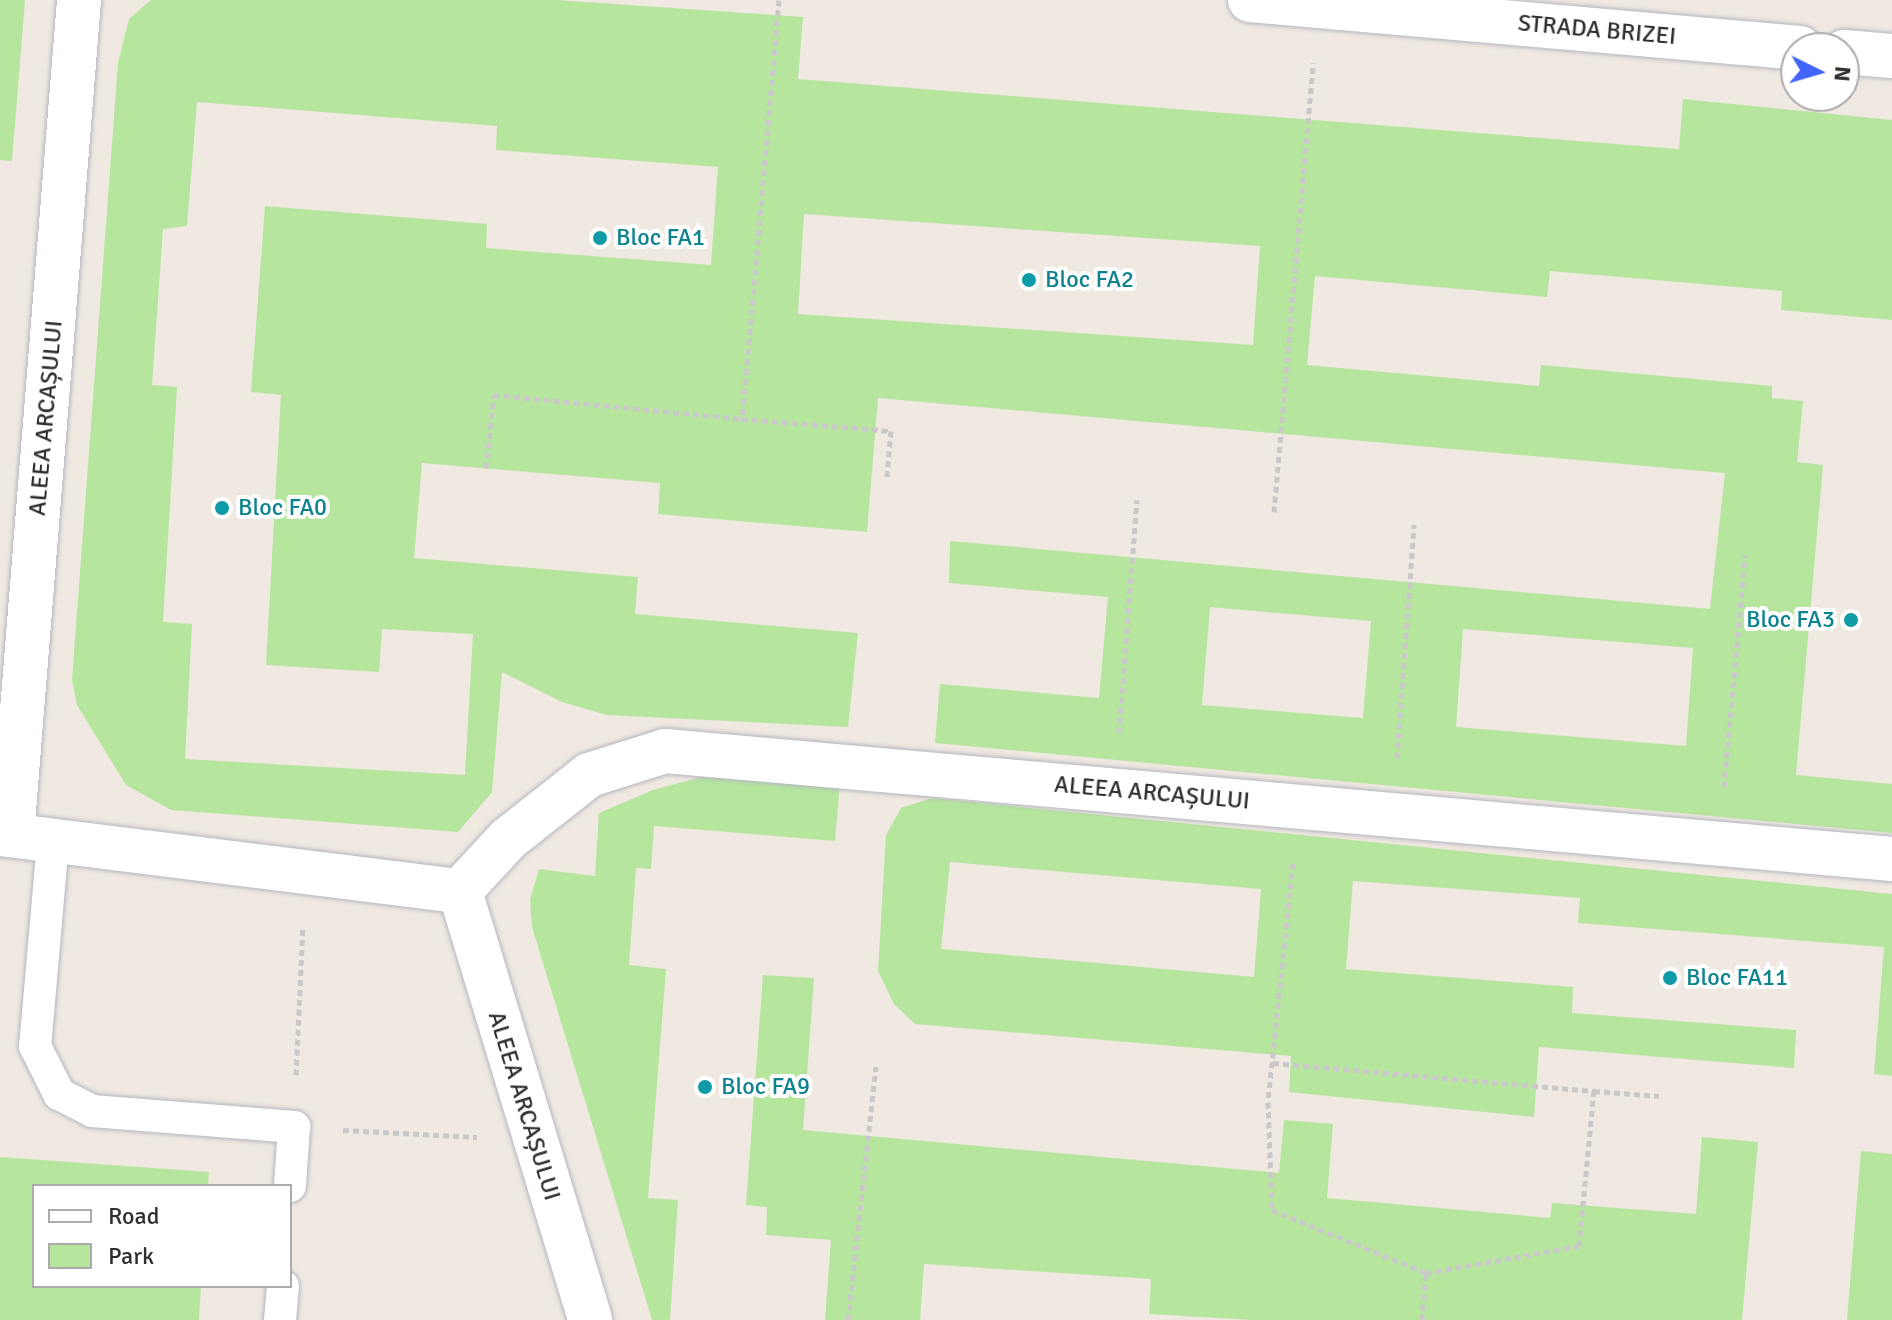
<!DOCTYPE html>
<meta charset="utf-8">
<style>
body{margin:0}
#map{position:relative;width:1892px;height:1320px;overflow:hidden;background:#efe9e1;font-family:Signika,sans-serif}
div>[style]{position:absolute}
.green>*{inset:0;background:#b6e59e}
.path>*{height:5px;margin-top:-2.5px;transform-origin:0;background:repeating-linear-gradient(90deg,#c9c9c9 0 6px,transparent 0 10px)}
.roads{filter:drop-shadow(0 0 2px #b4b7c1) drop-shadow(0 0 2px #b4b7c1)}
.service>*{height:32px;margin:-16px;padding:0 16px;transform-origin:16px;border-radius:16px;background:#fff}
.minor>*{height:44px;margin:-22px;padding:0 22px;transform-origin:22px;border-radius:22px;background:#fff}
.dots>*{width:22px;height:22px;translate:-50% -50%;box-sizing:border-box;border:4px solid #fff;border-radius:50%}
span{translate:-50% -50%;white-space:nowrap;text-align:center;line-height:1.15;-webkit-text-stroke:8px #fff;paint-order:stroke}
.street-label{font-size:24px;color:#2e2e2e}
.culture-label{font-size:24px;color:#0d838f}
.left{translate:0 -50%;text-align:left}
.right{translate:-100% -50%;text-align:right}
.legend{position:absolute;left:32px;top:1184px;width:260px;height:104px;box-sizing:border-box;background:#fff;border:2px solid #ababab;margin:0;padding:10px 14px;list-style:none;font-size:24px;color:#2e2e2e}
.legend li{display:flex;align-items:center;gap:16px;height:40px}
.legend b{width:40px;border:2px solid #ababab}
.north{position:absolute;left:1780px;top:32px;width:80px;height:80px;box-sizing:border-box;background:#fff;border:2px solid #ababab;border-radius:50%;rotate:95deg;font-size:22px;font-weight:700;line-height:32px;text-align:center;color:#2e2e2e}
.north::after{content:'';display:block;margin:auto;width:28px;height:36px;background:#4264fb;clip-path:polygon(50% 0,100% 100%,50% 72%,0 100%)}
</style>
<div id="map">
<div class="green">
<div style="clip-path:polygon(0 0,25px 0,12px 161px,0 160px)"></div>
<div style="clip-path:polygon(evenodd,151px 0,556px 0,803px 17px,798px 79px,1679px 149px,1683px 99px,1892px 120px,1892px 320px,1781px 310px,1782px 291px,1550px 271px,1547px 297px,1315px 276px,1307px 365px,1539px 386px,1541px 365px,1772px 386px,1772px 398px,1803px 401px,1797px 462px,1823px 465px,1796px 775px,1892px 784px,1892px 833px,935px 743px,940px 684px,1099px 698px,1108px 597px,949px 583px,950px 541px,1710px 609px,1725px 473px,878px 398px,867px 532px,658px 514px,660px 483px,422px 463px,414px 558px,638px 577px,635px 614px,858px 633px,848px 727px,607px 715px,562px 702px,502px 672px,492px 792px,458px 832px,171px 810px,126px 785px,77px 705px,72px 680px,118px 63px,129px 19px,151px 0,197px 102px,497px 126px,496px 150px,718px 167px,711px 265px,486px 248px,487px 224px,265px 206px,251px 392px,281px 395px,266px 665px,379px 672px,382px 629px,473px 634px,465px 775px,185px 759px,192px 624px,163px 622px,177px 387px,152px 385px,163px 229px,187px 226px,197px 102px,151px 0,804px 214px,1260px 246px,1253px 345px,798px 314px,804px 214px,151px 0,1210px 607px,1371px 621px,1363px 718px,1202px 705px,1210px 607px,151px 0,1463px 629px,1693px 648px,1686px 746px,1456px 727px,1463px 629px)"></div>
<div style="clip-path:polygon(724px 771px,840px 782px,835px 841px,654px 826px,651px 869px,636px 868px,629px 965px,666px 969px,648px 1198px,678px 1200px,670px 1320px,652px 1320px,532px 927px,530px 900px,539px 869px,595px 876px,599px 813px,653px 790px)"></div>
<div style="clip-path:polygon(evenodd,932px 798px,1892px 894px,1892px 1076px,1874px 1074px,1884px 947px,1578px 923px,1580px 898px,1353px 881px,1346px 969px,1573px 987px,1572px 1013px,1796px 1030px,1794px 1068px,1539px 1047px,1534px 1117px,1289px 1092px,1291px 1056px,915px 1024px,894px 1004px,878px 971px,886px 835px,901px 808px,932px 798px,950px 862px,1261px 889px,1254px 977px,941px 949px,950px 862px)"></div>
<div style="clip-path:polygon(763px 975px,814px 978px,803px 1130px,1279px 1173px,1284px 1120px,1333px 1124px,1327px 1198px,1550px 1218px,1552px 1203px,1696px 1214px,1702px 1137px,1758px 1142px,1742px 1320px,1253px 1320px,1149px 1314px,1151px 1279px,924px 1264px,920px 1320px,825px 1320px,831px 1240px,766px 1235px,767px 1207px,746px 1205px)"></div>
<div style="clip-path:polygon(1861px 1151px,1892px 1154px,1892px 1320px,1847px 1320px)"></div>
<div style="clip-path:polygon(0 1157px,209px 1172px,208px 1186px,34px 1186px,34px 1286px,201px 1286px,199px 1320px,0 1320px)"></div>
</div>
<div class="path">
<div style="left:779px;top:0;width:421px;rotate:95deg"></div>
<div style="left:742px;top:419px;width:149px;rotate:4.6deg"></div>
<div style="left:891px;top:431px;width:46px;rotate:95deg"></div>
<div style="left:486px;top:468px;width:73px;rotate:-83.7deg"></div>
<div style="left:494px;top:395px;width:249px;rotate:5.5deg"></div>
<div style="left:1274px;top:512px;width:451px;rotate:-85deg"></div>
<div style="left:1119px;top:733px;width:234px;rotate:-85.6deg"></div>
<div style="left:1397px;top:758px;width:234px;rotate:-85.8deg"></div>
<div style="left:1724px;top:787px;width:233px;rotate:-84.8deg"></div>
<div style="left:1293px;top:863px;width:240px;rotate:96deg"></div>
<div style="left:1268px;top:1102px;width:108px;rotate:87.9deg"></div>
<div style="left:1272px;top:1210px;width:166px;rotate:22.2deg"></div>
<div style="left:1273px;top:1063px;width:322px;rotate:5deg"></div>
<div style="left:296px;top:1075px;width:146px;rotate:-87.3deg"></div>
<div style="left:343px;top:1130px;width:134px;rotate:3deg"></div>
<div style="left:848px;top:1320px;width:255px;rotate:-83.7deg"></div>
<div style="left:1422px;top:1320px;width:47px;rotate:-85.1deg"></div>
<div style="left:1426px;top:1273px;width:155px;rotate:-10deg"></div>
<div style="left:1579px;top:1246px;width:156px;rotate:-84.5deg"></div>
<div style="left:1594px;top:1091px;width:65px;rotate:4.4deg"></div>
</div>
<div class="roads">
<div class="service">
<div style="left:53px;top:842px;width:205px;rotate:95deg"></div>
<div style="left:35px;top:1046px;width:54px;rotate:63.4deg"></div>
<div style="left:59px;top:1094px;width:37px;rotate:27deg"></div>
<div style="left:92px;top:1111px;width:203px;rotate:4.5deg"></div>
<div style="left:294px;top:1127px;width:59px;rotate:93.9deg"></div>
<div style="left:280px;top:1320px;width:34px;rotate:-85deg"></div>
</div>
<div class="minor">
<div style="left:1250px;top:0;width:552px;rotate:4.99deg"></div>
<div style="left:1844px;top:52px;width:48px;rotate:4.8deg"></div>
<div style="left:0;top:834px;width:464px;rotate:7.1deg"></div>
<div style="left:12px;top:835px;width:838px;rotate:-85.41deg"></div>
<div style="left:460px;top:891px;width:71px;rotate:-47.3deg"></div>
<div style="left:508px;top:839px;width:103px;rotate:-38.3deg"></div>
<div style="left:589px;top:775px;width:80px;rotate:-17.5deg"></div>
<div style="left:665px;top:751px;width:1232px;rotate:5.03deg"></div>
<div style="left:460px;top:891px;width:448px;rotate:73.1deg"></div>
</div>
</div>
<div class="dots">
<div style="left:600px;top:238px;background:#0f9aa8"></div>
<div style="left:1029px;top:280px;background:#0f9aa8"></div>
<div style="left:222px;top:508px;background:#0f9aa8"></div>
<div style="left:1851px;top:620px;background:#0f9aa8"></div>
<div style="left:1670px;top:978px;background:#0f9aa8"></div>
<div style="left:705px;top:1087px;background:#0f9aa8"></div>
</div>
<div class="street-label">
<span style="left:1597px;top:30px;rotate:5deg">STRADA BRIZEI</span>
<span style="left:46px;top:418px;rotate:-85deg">ALEEA ARCAȘULUI</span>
<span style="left:1152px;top:793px;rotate:5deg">ALEEA ARCAȘULUI</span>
<span style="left:524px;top:1106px;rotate:73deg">ALEEA ARCAȘULUI</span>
</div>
<div class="culture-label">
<span class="left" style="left:616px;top:238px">Bloc FA1</span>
<span class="left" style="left:1045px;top:280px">Bloc FA2</span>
<span class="left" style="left:238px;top:508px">Bloc FA0</span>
<span class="right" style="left:1835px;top:620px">Bloc FA3</span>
<span class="left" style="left:1686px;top:978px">Bloc FA11</span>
<span class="left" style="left:721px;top:1087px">Bloc FA9</span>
</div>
<ul class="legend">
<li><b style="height:10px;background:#fff"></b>Road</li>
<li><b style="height:22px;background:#b6e59e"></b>Park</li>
</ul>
<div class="north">N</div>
</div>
